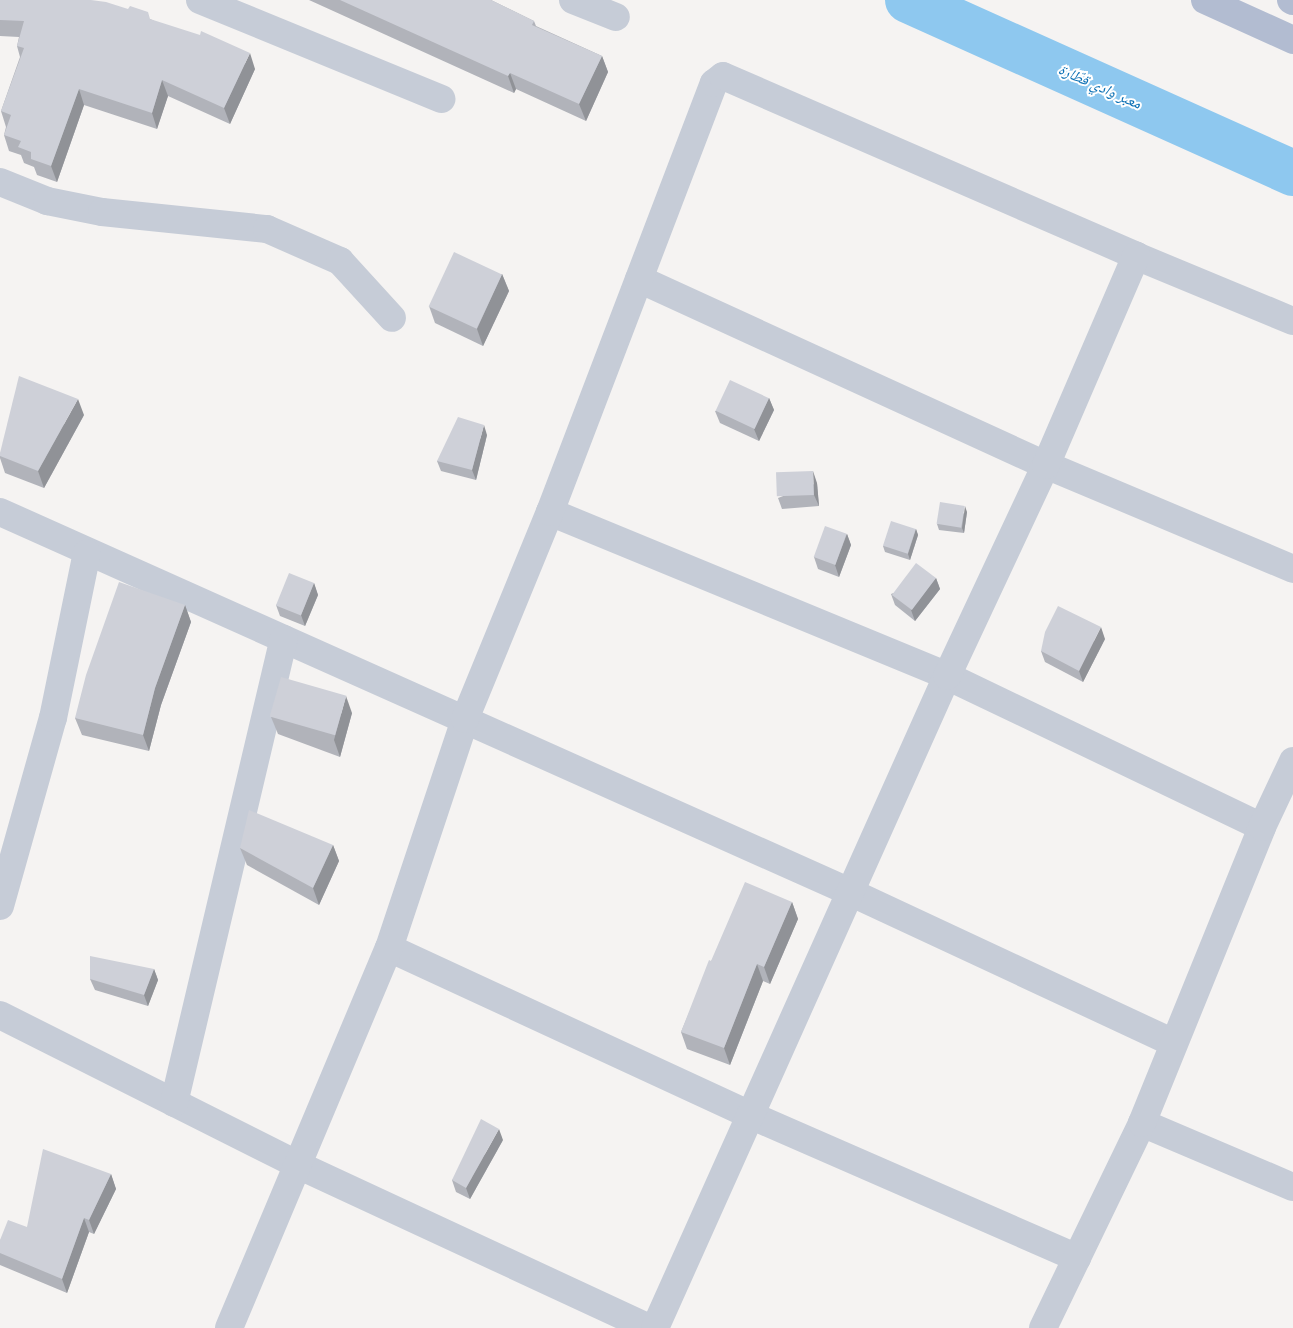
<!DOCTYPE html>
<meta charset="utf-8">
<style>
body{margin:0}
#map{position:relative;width:1293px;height:1328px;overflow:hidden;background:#f5f3f2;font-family:Mulish,"Noto Naskh Arabic",sans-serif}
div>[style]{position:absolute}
.river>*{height:46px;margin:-23px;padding:0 23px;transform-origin:23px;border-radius:23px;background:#8ec8ef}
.minor>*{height:28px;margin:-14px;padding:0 14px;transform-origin:14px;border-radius:14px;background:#c6ccd7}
.major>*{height:28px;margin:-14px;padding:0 14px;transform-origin:14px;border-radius:14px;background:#b2bcd1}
.wall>*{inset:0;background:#b1b3ba}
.shaded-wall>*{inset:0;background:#909297}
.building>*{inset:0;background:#ced0d8;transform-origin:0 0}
span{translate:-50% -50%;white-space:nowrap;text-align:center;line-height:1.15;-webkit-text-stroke:4px #fff;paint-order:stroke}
.water-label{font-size:15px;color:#096fb4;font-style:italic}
</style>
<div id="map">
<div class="river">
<div style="left:908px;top:0;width:422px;rotate:24.2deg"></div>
</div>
<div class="minor">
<div style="left:200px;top:0;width:261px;rotate:22.3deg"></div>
<div style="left:573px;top:0;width:46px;rotate:21.6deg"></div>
<div style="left:0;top:182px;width:51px;rotate:22deg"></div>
<div style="left:47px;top:201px;width:56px;rotate:11.3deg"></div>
<div style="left:102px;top:212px;width:166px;rotate:5.9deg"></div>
<div style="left:267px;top:229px;width:80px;rotate:23.7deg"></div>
<div style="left:340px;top:261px;width:77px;rotate:47.6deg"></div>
<div style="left:639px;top:279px;width:447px;rotate:24.6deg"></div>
<div style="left:1046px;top:465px;width:268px;rotate:22.8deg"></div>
<div style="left:0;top:512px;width:933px;rotate:24.09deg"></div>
<div style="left:852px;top:893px;width:355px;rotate:25deg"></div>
<div style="left:550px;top:512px;width:430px;rotate:22.4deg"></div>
<div style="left:947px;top:676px;width:349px;rotate:25.6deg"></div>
<div style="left:0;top:906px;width:195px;rotate:-74.3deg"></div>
<div style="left:53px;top:718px;width:168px;rotate:-78.4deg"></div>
<div style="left:389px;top:948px;width:398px;rotate:24.8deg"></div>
<div style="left:750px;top:1115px;width:357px;rotate:23.6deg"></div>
<div style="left:0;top:1015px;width:334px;rotate:26.7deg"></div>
<div style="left:298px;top:1165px;width:387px;rotate:24.9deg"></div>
<div style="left:174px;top:1103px;width:477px;rotate:-76.7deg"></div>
<div style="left:1142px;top:1123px;width:164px;rotate:23deg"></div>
<div style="left:229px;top:1328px;width:412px;rotate:-67.2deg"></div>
<div style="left:389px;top:948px;width:241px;rotate:-71.6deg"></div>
<div style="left:465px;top:719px;width:224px;rotate:-67.7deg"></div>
<div style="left:550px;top:512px;width:459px;rotate:-69.1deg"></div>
<div style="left:714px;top:83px;width:11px;rotate:-38deg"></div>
<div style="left:723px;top:76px;width:451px;rotate:23.5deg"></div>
<div style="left:1136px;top:256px;width:170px;rotate:22.5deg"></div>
<div style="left:655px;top:1328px;width:714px;rotate:-65.87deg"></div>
<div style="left:947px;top:676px;width:233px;rotate:-64.9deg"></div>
<div style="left:1046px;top:465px;width:228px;rotate:-66.7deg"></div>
<div style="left:1043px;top:1328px;width:228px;rotate:-64.2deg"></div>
<div style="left:1142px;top:1123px;width:319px;rotate:-67.9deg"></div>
<div style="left:1262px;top:827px;width:73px;rotate:-64.8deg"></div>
</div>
<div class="major">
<div style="left:1205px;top:0;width:97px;rotate:24.4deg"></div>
<div style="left:1291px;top:0;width:2px;rotate:27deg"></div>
</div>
<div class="wall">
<div style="clip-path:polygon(0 0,150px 19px,255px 69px,230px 124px,168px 96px,157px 129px,84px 105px,57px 182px,37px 175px,34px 167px,24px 163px,21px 155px,9px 151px,4px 135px,6px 127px,1px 111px,20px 57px,17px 46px,19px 37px,0 36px)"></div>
<div style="clip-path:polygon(309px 0,491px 0,534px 21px,536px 26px,602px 56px,608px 72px,586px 121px,516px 89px,514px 93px)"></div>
<div style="clip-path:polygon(502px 274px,509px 291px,483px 346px,435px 323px,429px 306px)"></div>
<div style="clip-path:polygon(769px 398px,774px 410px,759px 441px,720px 423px,715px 411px)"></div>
<div style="clip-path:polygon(84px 415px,44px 488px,5px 473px,0 458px,0 453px)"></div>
<div style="clip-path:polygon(487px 435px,476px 480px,441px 471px,437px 461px)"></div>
<div style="clip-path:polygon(817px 483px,819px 506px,782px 509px,778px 498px)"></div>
<div style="clip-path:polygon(967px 512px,964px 533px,939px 530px,937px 524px)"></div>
<div style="clip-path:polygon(916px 529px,918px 535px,910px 560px,885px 552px,883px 546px)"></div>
<div style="clip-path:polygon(847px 534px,851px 545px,839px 577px,818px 569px,814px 557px)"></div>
<div style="clip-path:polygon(936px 578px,940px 589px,915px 621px,895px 605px,891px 594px)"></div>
<div style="clip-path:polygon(314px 583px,318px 595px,305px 626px,280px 616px,276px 605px)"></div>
<div style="clip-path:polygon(185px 605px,191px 622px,161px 705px,149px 751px,82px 735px,75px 718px)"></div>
<div style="clip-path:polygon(1105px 639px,1083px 682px,1045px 662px,1041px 651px)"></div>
<div style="clip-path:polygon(352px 713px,340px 757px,278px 734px,271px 717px)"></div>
<div style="clip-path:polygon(333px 845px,339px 861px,319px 905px,247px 865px,240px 848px)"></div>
<div style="clip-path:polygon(792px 902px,798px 919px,770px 984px,763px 981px,730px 1065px,687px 1049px,681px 1032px,711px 961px)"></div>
<div style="clip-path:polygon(154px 969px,158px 980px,148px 1006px,95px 990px,90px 979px)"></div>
<div style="clip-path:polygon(503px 1140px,470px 1199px,456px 1192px,452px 1180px)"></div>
<div style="clip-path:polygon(111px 1174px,116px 1189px,94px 1234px,89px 1232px,67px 1293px,0 1265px,0 1240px,27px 1227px)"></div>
</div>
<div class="shaded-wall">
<div style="clip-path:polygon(250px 53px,255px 69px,230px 124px,224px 108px)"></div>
<div style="clip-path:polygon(602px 56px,608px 72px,586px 121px,579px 104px)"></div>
<div style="clip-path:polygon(510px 73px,516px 89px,514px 93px,508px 76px)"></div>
<div style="clip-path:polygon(162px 80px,168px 96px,157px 129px,152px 113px)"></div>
<div style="clip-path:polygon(79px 89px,84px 105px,57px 182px,51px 166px)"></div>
<div style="clip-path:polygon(502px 274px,509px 291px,483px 346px,477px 329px)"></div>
<div style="clip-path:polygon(769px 398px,774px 410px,759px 441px,754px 429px)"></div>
<div style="clip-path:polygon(78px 399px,84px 415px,44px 488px,38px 471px)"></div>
<div style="clip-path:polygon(484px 425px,487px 435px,476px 480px,472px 470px)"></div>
<div style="clip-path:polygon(813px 471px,817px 483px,819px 506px,814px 495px)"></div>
<div style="clip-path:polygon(965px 506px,967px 512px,964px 533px,962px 528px)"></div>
<div style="clip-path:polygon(916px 529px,918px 535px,910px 560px,908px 554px)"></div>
<div style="clip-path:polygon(847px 534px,851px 545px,839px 577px,835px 565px)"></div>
<div style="clip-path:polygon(936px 578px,940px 589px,915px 621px,911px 610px)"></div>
<div style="clip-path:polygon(314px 583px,318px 595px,305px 626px,301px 615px)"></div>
<div style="clip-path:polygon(185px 605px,191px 622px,161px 705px,149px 751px,143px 735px,155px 688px)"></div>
<div style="clip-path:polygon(1101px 627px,1105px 639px,1083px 682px,1079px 671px)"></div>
<div style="clip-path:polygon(346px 696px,352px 713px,340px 757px,334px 740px)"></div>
<div style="clip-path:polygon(333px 845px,339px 861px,319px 905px,313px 888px)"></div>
<div style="clip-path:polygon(792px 902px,798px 919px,770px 984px,764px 967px)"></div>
<div style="clip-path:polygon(757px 964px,763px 981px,730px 1065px,724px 1048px)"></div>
<div style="clip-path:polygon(154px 969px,158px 980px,148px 1006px,144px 995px)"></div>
<div style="clip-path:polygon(499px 1129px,503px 1140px,470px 1199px,466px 1188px)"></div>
<div style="clip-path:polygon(111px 1174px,116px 1189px,94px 1234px,89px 1220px)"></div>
<div style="clip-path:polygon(84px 1218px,89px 1232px,67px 1293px,62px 1279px)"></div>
</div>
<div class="building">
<div style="clip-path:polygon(0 0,91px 0,106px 2px,128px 9px,130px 6px,148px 12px,150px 19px,200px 35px,201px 31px,250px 53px,224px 108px,162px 80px,152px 113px,79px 89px,51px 166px,31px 159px,31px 152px,18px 147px,21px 141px,4px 135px,11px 115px,1px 111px,24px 48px,17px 46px,24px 21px,0 20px)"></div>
<div style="clip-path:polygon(340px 0,491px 0,534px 21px,532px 25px,602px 56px,579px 104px,510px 73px,508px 76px)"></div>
<div style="left:454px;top:252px;width:53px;height:60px;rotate:25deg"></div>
<div style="clip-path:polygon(19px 376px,78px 399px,38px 471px,0 456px,0 453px)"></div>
<div style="left:730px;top:380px;width:43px;height:34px;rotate:25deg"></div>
<div style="clip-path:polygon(458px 417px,484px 425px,472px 470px,437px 461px)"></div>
<div style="left:813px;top:471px;width:24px;height:37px;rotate:88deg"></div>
<div style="left:940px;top:502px;width:25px;height:22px;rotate:9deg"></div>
<div style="left:891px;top:521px;width:26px;height:26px;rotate:18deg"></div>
<div style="left:825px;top:526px;width:23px;height:33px;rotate:20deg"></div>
<div style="left:916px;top:563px;width:25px;height:40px;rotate:37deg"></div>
<div style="left:289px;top:573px;width:27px;height:35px;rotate:22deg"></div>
<div style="clip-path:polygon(119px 582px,185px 605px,155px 688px,143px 735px,75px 718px,86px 675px)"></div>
<div style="clip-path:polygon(1058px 606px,1101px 627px,1079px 671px,1041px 651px,1045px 632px)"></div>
<div style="left:281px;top:677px;width:68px;height:41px;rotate:16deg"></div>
<div style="clip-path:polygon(249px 810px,333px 845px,313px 888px,240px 848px)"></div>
<div style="clip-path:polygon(745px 882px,792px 902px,764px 967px,757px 964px,724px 1048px,681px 1032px,709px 960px,711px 961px)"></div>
<div style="clip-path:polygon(90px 956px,154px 969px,144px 995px,90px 979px)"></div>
<div style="clip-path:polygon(481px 1119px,499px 1129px,466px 1188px,452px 1180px)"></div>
<div style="clip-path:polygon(43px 1149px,111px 1174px,89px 1220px,84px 1218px,62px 1279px,0 1253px,0 1240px,8px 1220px,27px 1227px)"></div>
</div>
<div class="water-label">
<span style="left:1100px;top:86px;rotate:24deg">معبر وادي قطّارة</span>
</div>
</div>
